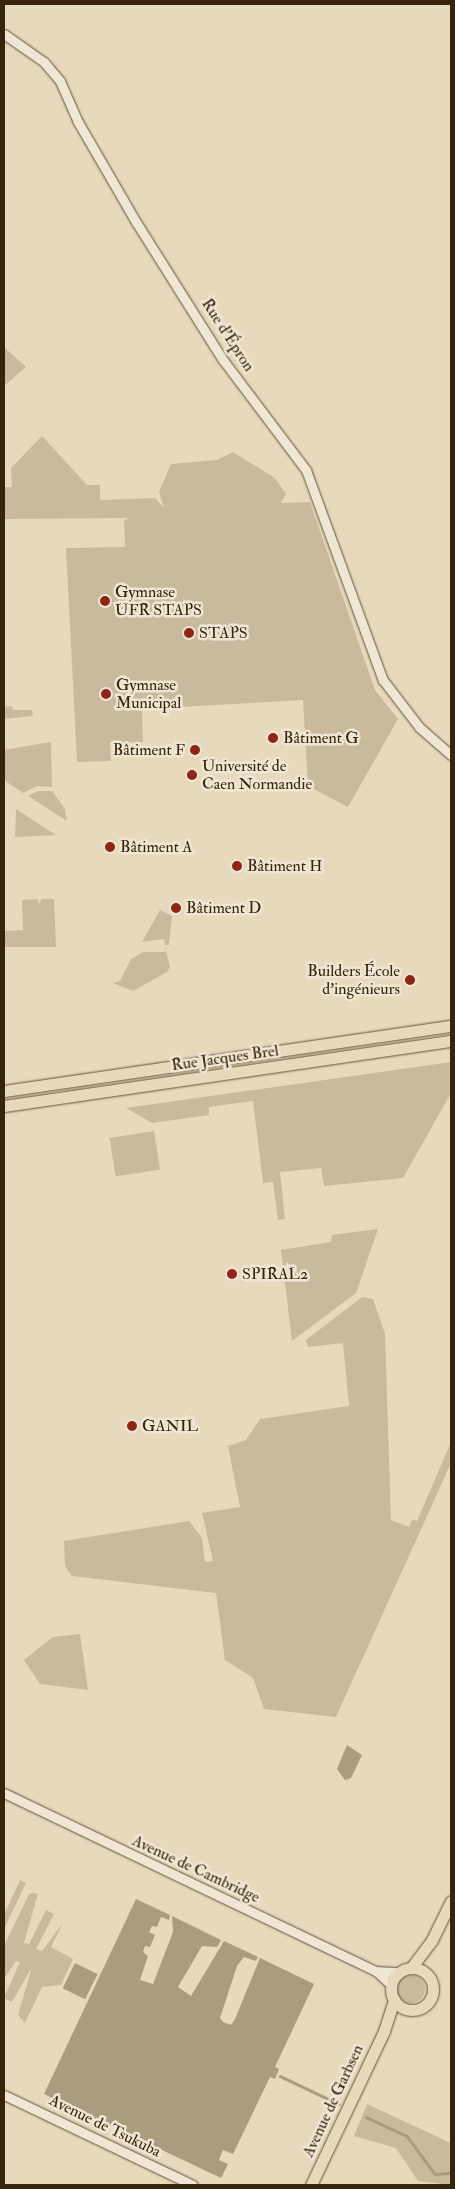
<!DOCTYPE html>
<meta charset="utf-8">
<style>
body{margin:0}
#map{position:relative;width:455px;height:2189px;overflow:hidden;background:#e7d9bc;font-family:"IM FELL Double Pica",serif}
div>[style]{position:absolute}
.green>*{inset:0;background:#c9ba9e;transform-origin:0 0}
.round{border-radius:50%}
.water>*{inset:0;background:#ab9b7f;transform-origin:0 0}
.stream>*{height:2.5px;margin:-1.25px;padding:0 1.25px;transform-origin:1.25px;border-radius:1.25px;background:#ab9b7f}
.roads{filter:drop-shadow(0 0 1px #635136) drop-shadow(0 0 1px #635136)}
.minor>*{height:9px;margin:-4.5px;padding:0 4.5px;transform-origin:4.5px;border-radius:4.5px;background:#efe6d3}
.major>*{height:11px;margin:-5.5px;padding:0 5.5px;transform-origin:5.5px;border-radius:5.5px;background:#e7d9bc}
.major>.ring{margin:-5.5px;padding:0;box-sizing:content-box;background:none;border:11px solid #e7d9bc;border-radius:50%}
.dots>*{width:14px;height:14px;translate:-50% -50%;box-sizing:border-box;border:2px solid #efe6d3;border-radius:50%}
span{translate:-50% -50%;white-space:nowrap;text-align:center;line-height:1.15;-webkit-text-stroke:5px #efe6d3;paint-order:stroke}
.street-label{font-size:16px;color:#37240a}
.poi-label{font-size:16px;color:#37240a}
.left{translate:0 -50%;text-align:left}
.right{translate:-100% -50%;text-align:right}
.frame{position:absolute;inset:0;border:5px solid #37240a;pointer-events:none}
</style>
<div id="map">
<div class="green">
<div style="clip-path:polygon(4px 347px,26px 367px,4px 386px)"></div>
<div style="clip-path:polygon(42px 436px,87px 485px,100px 485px,100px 500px,155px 498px,164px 508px,159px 492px,171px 464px,217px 460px,233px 452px,275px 478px,286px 494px,281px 503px,310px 502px,375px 690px,398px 719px,348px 807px,308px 786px,303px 700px,142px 709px,143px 742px,110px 743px,111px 761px,77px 762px,66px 548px,125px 547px,124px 521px,129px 518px,4px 519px,4px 487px,12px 487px,11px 468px)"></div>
<div style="clip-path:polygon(12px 706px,13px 710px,32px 710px,33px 716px,4px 719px,4px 707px)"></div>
<div style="clip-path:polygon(51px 742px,52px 787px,37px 786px,23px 793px,4px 780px,4px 750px)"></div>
<div style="clip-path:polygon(38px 791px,52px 791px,65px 809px,67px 821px,28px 796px)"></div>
<div style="clip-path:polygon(16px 809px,56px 835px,15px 837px)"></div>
<div style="clip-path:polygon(38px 899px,39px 904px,42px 899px,54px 899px,56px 947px,62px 947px,4px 947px,4px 913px,5px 931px,23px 930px,22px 900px)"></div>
<div style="clip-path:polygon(160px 910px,172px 916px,169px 945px,165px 945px,164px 939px,142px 942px)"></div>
<div style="clip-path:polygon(165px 948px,170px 967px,167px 972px,133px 991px,113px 983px,120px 981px,131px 959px,143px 952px,165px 952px)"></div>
<div style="clip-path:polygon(451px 1062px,451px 1093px,403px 1178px,324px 1186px,321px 1168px,280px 1172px,285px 1219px,278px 1220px,273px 1182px,263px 1183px,253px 1101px,209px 1107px,209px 1115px,152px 1123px,126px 1108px)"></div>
<div style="left:154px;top:1131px;width:39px;height:45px;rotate:81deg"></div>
<div style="clip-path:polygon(378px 1229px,356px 1293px,292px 1341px,281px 1250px,331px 1242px,332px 1235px)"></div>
<div style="clip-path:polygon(362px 1297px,373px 1299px,385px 1334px,391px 1520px,409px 1527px,412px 1520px,417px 1521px,451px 1442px,451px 1463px,336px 1717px,264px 1709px,253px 1678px,225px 1660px,216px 1593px,72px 1576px,65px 1566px,64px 1541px,189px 1521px,202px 1538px,205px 1562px,213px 1561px,202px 1513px,240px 1507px,228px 1446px,246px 1440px,260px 1419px,349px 1406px,343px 1343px,308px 1347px,306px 1340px)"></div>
<div style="clip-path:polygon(80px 1634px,88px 1690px,40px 1684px,24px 1660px,53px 1637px)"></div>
<div style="clip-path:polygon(20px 1880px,26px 1883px,4px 1929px,4px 1915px)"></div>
<div style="clip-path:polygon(33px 1893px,38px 1894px,24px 1943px,29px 1944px,46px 1910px,54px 1914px,36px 1949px,42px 1951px,63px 1923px,51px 1947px,73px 1959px,61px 1985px,42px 1987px,25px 2023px,18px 2015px,32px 1967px,12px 2002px,4px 1998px,20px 1962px,16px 1961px,4px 1979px,4px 1946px,29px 1894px)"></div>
<div class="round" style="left:397px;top:1975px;width:28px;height:28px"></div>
<div style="clip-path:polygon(367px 2104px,451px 2143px,451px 2185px,418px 2181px,396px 2148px,354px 2136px)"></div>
</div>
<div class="water">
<div style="clip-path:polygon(347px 1745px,362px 1755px,351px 1778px,345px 1780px,337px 1769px)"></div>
<div style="clip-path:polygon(136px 1899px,170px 1915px,169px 1920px,161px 1917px,157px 1927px,152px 1926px,149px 1932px,155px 1935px,150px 1947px,145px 1946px,143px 1952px,148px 1956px,140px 1980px,153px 1984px,173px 1932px,172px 1916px,221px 1940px,217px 1947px,202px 1946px,178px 1987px,191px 1996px,224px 1941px,258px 1957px,256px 1961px,244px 1957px,237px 1966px,220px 2018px,223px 2022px,231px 2025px,235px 2019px,260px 1958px,314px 1984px,275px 2067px,279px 2069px,275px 2079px,270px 2077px,233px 2154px,223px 2150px,219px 2160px,228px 2164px,221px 2178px,44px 2094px)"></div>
<div style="left:75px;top:1963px;width:25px;height:28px;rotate:26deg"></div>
</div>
<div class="stream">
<div style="left:280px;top:2076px;width:65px;rotate:25.4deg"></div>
<div style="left:366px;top:2117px;width:45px;rotate:24.9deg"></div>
<div style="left:407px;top:2136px;width:47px;rotate:53.6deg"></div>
<div style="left:435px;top:2174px;width:16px;rotate:-4deg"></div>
</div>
<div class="roads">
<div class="minor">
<div style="left:4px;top:34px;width:49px;rotate:35deg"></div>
<div style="left:44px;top:62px;width:25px;rotate:50deg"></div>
<div style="left:60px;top:81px;width:45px;rotate:66.3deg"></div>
<div style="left:78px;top:122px;width:116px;rotate:59.9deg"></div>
<div style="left:136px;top:222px;width:163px;rotate:57.8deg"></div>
<div style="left:223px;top:360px;width:138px;rotate:53deg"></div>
<div style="left:306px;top:470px;width:224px;rotate:69.9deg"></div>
<div style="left:383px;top:680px;width:59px;rotate:52.5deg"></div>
<div style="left:419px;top:727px;width:43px;rotate:41.2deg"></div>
<div style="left:4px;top:1793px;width:412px;rotate:25.6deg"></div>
<div style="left:376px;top:1971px;width:21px;rotate:43deg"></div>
<div style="left:376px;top:1971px;width:22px;rotate:3deg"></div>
<div style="left:4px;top:2095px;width:209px;rotate:25.5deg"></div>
</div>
<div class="major">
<div style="left:4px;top:1091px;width:452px;rotate:-8.3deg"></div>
<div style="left:4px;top:1106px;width:452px;rotate:-8.3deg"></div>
<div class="ring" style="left:391px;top:1968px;width:31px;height:31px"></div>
<div style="left:411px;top:1968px;width:35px;rotate:-53deg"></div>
<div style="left:432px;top:1940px;width:43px;rotate:-64deg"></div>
<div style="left:311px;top:2185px;width:170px;rotate:-64.6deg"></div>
<div style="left:384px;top:2031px;width:33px;rotate:-72deg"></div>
</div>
</div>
<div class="dots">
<div style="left:105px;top:601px;background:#8f2418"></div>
<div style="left:189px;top:633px;background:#8f2418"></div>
<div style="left:106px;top:694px;background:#8f2418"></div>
<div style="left:273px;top:738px;background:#8f2418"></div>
<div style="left:195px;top:750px;background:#8f2418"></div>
<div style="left:192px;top:775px;background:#8f2418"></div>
<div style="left:110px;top:847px;background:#8f2418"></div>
<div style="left:237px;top:866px;background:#8f2418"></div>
<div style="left:176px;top:908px;background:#8f2418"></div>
<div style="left:410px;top:980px;background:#8f2418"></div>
<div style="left:232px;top:1274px;background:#8f2418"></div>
<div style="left:132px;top:1426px;background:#8f2418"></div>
</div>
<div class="street-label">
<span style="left:228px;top:335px;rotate:57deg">Rue d'Épron</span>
<span style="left:225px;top:1058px;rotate:-8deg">Rue Jacques Brel</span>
<span style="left:196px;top:1869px;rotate:25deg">Avenue de Cambridge</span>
<span style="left:333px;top:2101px;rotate:-65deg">Avenue de Garbsen</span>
<span style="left:105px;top:2126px;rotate:26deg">Avenue de Tsukuba</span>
</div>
<div class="poi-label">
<span class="left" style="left:115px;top:601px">Gymnase<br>UFR STAPS</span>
<span class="left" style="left:199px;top:633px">STAPS</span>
<span class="left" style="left:116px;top:694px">Gymnase<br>Municipal</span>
<span class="left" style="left:283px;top:738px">Bâtiment G</span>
<span class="right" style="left:185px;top:750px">Bâtiment F</span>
<span class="left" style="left:202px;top:775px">Université de<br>Caen Normandie</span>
<span class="left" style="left:120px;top:847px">Bâtiment A</span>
<span class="left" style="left:247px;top:866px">Bâtiment H</span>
<span class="left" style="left:186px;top:908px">Bâtiment D</span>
<span class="right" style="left:400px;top:980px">Builders École<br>d'ingénieurs</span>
<span class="left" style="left:242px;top:1274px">SPIRAL2</span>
<span class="left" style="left:142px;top:1426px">GANIL</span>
</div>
<div class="frame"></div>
</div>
